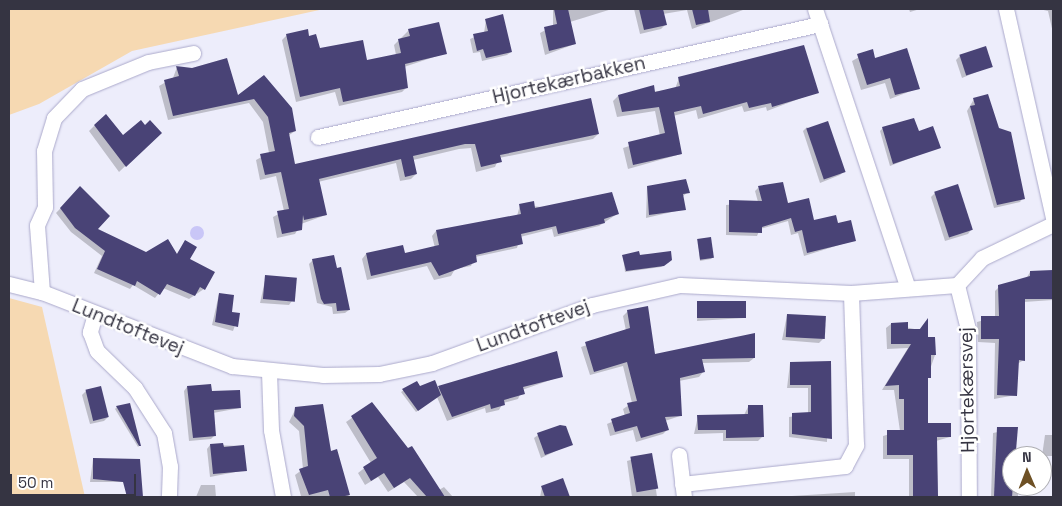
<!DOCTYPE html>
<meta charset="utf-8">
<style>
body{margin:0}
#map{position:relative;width:1062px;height:506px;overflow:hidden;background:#ededfb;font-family:"Space Grotesk",sans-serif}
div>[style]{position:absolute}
.green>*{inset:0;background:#f6d9b2}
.water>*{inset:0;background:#c9c6f7}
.round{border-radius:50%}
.shadow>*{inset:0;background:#0003}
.building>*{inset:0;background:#494376;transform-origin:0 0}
.roads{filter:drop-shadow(0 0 1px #aba9cb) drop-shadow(0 0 1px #aba9cb)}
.street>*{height:15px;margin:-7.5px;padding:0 7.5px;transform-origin:7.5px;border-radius:7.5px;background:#fff}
span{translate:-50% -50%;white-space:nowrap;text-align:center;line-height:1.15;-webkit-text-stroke:5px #fff;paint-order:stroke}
.street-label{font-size:19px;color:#353442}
.frame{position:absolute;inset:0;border:10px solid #353442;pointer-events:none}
.north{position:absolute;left:1002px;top:446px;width:50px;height:50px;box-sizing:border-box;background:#fff;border:1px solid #aeaeb3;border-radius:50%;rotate:359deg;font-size:14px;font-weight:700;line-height:20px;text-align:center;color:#353442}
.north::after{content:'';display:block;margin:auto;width:18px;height:22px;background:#6e5125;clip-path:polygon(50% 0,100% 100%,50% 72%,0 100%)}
.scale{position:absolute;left:10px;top:474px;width:126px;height:22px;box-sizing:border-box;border:2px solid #353442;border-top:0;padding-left:6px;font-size:15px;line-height:18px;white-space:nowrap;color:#353442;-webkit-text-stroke:4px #fff;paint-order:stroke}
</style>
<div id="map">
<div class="green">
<div style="clip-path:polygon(9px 9px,324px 9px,132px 51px,39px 104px,9px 115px)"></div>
<div style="clip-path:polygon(9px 298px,42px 307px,85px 497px,9px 497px)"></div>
</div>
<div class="water">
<div class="round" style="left:190px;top:226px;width:14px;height:14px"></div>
</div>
<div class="shadow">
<div style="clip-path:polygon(553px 9px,612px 9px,570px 22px,575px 44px,545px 55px,540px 33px,553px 26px)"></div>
<div style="clip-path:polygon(634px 9px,743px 9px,743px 10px,692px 29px,687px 10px,663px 14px,666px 24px,661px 29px,640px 34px)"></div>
<div style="clip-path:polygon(909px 9px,920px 9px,910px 12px)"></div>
<div style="clip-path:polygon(1039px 9px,1053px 9px,1053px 33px,1048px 11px)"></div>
<div style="clip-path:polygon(486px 20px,511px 52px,507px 55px,482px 61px,480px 52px,473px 53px,470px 39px,484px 33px)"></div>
<div style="clip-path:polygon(409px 30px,446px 53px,404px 67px,407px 87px,402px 92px,339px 106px,335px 92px,296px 102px,282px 40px,287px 35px,308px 37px,319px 50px,367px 61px,396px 55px,394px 45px)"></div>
<div style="clip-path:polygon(872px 50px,875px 59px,919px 88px,890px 99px,885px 83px,861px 90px,852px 61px)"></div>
<div style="clip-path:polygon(960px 56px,991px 66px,962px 78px,956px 60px)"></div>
<div style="clip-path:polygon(177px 67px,237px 97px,264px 77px,295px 131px,288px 136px,294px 166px,590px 100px,598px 134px,593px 139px,499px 158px,495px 167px,476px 172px,471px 148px,459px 149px,413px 160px,416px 174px,411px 179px,400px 181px,396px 163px,318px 182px,326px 215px,301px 224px,295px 234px,277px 238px,273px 217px,284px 211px,276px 176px,260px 180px,256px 160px,269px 153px,263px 122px,249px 103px,168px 120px,159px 86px,173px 78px)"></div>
<div style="clip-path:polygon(679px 78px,817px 92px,767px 111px,766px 107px,744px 112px,742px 106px,698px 119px,696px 110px,673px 116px,681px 154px,628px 169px,623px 148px,660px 136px,655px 111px,617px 117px,613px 101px,618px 96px,675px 89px)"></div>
<div style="clip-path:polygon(974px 99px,1023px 198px,1020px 202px,994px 208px,967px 111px)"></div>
<div style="clip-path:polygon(94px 126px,123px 137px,160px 133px,119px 172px,89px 131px)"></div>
<div style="clip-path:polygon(807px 127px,844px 171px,840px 175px,820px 183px,803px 131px)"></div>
<div style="clip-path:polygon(883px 128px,939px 147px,890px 166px,880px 131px)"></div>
<div style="clip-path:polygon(647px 187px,688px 192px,682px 197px,685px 209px,646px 218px)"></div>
<div style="clip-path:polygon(80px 188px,95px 229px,146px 253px,176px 255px,185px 242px,188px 259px,213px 273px,204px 289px,189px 299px,163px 288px,155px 298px,133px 285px,130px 289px,94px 273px,102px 256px,71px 232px,56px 213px)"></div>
<div style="clip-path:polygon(758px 188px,813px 222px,837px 224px,855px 240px,804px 256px,798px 233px,791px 235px,788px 221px,760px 229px,757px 236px,726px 235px,726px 205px,758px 202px,755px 191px)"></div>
<div style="clip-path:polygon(935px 193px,971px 230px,968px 234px,945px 241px,931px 197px)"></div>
<div style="clip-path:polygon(520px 205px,617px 214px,599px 226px,554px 237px,552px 229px,520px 237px,517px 248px,475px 257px,471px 266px,455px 269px,451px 276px,434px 280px,427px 266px,367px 280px,362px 259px,366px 254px,402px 246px,404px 255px,435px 248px,432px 236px,436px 231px,517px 216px)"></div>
<div style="clip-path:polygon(698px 240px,713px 257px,711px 259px,700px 261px)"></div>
<div style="clip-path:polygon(670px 253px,669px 262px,661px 267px,625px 272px,623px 256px)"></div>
<div style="clip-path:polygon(313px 260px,349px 310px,345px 313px,333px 314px,332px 307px,317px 303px,309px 264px)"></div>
<div style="clip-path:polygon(1030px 272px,1053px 272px,1053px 300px,1024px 302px,1024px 360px,1017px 364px,1016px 395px,994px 399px,995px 343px,978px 342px,977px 322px,995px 317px,995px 291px,999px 287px,1026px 279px)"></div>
<div style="clip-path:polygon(266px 276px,292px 301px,289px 305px,260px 303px)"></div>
<div style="clip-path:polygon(219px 294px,230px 313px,239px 314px,233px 331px,212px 325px)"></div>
<div style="clip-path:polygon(698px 304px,744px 318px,697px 321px)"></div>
<div style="clip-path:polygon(628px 311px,654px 355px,754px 358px,749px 362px,701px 363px,703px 372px,699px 377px,679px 381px,680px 416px,665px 421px,667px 430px,663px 434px,636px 442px,633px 430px,610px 436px,607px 424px,625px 416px,623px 409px,632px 403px,623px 366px,590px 375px,581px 347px,626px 331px,623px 316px)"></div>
<div style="clip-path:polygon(787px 315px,823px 339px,819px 343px,782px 340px)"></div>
<div style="clip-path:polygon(926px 321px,927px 339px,935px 355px,926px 381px,927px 425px,950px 437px,936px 441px,938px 497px,909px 497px,909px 459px,883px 459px,883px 436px,900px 431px,894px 390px,882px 390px,908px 348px,887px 349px,886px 328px,891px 324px,919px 330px)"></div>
<div style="clip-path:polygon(790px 363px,829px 363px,827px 442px,789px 437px,789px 417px,808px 414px,808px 388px,787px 388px)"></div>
<div style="clip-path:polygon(562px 376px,522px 390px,518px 399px,503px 403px,499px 410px,486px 413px,485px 408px,447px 421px,437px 397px,416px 412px,401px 392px,416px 382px,419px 388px,437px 388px)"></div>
<div style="clip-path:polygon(187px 387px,240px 408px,213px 413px,215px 435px,211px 439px,189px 441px,184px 391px)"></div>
<div style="clip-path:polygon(86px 391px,108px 417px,104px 421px,90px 424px,82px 395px)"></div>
<div style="clip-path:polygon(372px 404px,439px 490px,444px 487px,453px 497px,418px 497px,404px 482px,388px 492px,378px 477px,365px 485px,358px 473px,371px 463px,346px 422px)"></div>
<div style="clip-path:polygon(117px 407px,139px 446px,138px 447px,115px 409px)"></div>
<div style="clip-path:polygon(748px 407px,762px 437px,758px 441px,723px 441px,723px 433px,694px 434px,698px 416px,744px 415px)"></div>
<div style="clip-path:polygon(296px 408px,330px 452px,336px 451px,349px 497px,301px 496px,295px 475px,303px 469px,299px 431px,289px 422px)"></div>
<div style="clip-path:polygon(1016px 428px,1012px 486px,1018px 486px,1018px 497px,991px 497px,993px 433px)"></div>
<div style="clip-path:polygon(538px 435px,571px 444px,541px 458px,534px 438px)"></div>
<div style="clip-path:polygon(1045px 435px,1053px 435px,1053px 456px,1042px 456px)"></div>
<div style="clip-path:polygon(210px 445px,243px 446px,246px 470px,210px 477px,207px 449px)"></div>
<div style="clip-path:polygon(651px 454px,657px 497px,632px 497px,627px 461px)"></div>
<div style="clip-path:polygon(93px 459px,135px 482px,90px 482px)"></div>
<div style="clip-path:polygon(563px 479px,568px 497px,540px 497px,542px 487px)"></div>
<div style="clip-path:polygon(201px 485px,215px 485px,216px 497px,196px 497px)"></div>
<div style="clip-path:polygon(855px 492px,855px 497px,776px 497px)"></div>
</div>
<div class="building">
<div style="clip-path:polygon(554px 9px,568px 9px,576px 44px,549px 51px,544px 27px,557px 24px)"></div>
<div style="clip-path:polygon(639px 9px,663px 9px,667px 25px,644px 30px)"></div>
<div style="clip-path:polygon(692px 9px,708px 9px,710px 22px,696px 25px)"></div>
<div style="clip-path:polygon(503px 14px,512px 52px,486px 58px,483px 49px,477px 51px,473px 34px,488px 31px,485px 19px)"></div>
<div style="clip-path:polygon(439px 22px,447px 54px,405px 64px,408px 88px,343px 102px,340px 88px,300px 97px,286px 34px,308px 29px,309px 36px,316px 34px,320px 48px,363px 40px,367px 60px,401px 53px,398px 39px,410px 36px,408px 29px)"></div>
<div style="clip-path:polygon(804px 45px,819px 93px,772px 107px,771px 103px,749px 108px,747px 102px,703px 114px,701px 106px,674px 112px,682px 154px,633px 165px,628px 142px,665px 133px,659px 107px,622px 112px,618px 95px,654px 85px,655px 92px,680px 86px,678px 77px)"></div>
<div style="left:986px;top:46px;width:22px;height:28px;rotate:72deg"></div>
<div style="clip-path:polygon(907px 48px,920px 89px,895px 95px,890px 78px,867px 85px,857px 54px,873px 49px,875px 58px)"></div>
<div style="clip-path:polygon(227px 58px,238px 95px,264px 75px,292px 108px,296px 131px,289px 133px,295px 164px,591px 98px,599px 134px,500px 155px,502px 162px,481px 167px,475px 144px,465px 144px,413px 156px,417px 174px,405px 177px,401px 159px,319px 179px,327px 215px,304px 220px,303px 215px,302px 230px,282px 234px,277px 211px,289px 209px,281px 172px,265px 175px,260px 154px,275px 151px,268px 117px,254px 99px,173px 116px,164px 80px,179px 76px,176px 66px,192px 68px)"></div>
<div style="clip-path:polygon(988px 94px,999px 128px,1011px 132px,1025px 199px,997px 205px,970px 106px,975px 105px,973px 98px)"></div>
<div style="clip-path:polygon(106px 114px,123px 135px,141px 120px,145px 125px,150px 120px,162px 133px,126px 167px,94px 125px)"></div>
<div style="clip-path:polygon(914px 118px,919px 131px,933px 126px,941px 148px,893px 164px,882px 127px)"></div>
<div style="left:828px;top:121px;width:54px;height:23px;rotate:71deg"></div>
<div style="clip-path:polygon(686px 179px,690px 193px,683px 194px,686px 210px,649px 215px,647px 186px)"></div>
<div style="clip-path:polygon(783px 182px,788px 203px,809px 198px,814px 220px,836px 215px,838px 223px,851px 220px,856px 241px,807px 253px,802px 230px,795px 232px,791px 218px,762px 227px,762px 233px,729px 232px,729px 200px,762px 201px,758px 186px)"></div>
<div style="left:958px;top:184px;width:48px;height:25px;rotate:72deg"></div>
<div style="clip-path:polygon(80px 186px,110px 216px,98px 229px,146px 252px,168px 239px,177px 254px,185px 240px,197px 247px,190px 259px,215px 272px,205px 290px,200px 287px,195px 296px,167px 284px,160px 295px,137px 281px,135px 286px,97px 269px,105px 251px,75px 228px,60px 208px)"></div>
<div style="clip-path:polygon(612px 192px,619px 214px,604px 219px,605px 223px,558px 234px,556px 226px,521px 234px,523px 244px,476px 255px,477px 262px,439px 276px,431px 262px,371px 276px,366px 253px,403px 245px,405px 253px,439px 245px,436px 230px,521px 214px,519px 204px,534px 201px,535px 208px)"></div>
<div style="left:711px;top:237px;width:21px;height:14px;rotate:82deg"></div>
<div style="clip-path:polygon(639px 251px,640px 255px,671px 251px,672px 260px,664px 266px,626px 271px,622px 255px)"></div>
<div style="clip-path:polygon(334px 255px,337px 268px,341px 267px,350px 310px,337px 311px,336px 303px,324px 304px,321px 299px,312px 259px)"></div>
<div style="clip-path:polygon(1053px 270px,1053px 299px,1025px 299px,1025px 361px,1019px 360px,1017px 396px,997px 395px,999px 339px,981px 339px,981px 316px,999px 316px,998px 285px,1030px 276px,1030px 271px)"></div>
<div style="left:265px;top:275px;width:32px;height:24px;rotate:5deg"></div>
<div style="clip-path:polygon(219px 293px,234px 295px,232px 312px,240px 313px,238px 327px,215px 322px)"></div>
<div style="left:746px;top:301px;width:17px;height:49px;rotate:90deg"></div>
<div style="clip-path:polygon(648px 306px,655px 354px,755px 333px,755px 358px,702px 359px,705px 372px,680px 378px,682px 416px,665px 417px,669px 430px,641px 438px,637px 426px,615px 432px,611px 419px,630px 413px,627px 403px,637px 401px,627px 362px,594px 372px,585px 342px,630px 328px,627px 310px)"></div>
<div style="left:787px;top:314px;width:39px;height:23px;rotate:3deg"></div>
<div style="clip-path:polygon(928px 318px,928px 337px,935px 337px,936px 355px,931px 355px,931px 378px,928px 378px,928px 423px,951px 423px,951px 437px,937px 437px,938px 497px,913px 497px,913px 455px,887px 455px,887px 430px,904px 430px,904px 399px,899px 399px,899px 385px,885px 386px,911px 344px,891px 344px,891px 323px,908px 322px,908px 329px,920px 329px)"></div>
<div style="clip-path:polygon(557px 351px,563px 377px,523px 387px,525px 394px,504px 400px,505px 405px,491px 409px,490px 404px,452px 417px,438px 386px)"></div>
<div style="clip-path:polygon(831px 361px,832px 439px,792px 434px,792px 413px,811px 412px,811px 385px,790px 385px,790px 362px)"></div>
<div style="clip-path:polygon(435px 380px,441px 395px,418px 411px,402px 389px,417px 381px,420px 386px)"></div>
<div style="clip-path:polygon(211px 384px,212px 391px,240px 390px,241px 408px,214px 410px,216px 436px,193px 438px,187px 386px)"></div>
<div style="left:101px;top:386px;width:32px;height:16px;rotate:76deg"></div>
<div style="clip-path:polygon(372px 402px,408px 448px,412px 446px,445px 497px,427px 497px,410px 478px,394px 488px,384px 473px,371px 481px,363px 467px,377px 458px,351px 416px)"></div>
<div style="clip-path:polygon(130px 403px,141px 446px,139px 446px,116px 406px)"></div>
<div style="clip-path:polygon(323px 404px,331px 451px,337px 449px,350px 495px,340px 497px,330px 497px,328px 490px,309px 495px,299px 469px,308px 466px,304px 426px,294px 416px,295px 407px)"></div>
<div style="clip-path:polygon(748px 405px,763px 405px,764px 437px,726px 438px,726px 430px,698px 430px,697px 415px,748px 414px)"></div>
<div style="clip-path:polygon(560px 425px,566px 426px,573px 445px,545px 455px,537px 433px)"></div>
<div style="clip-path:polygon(997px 427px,1018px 427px,1012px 497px,994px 497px)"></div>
<div style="clip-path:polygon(223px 443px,224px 447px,244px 445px,247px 471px,213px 474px,210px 444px)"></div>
<div style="left:652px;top:453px;width:36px;height:22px;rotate:80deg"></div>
<div style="clip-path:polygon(93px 458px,140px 459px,143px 497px,127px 497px,123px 482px,93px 479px)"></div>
<div style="clip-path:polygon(563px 478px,570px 497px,545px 497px,541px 486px)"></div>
</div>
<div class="roads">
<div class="street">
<div style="left:815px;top:9px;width:294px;rotate:71.6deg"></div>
<div style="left:1006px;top:9px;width:214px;rotate:77.3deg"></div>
<div style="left:318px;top:137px;width:515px;rotate:-12.69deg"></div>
<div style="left:9px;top:284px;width:34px;rotate:14deg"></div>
<div style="left:42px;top:292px;width:204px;rotate:21.3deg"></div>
<div style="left:232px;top:366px;width:91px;rotate:5.6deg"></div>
<div style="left:323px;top:375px;width:56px;rotate:-1deg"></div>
<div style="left:379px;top:374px;width:54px;rotate:-11.7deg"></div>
<div style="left:432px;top:363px;width:170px;rotate:-19.9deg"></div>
<div style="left:592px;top:305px;width:90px;rotate:-12.8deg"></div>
<div style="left:680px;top:285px;width:171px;rotate:2.7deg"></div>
<div style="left:851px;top:293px;width:106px;rotate:-4.3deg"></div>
<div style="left:957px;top:285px;width:45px;rotate:76deg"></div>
<div style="left:968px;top:329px;width:168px;rotate:89.7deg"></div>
<div style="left:957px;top:285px;width:37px;rotate:-47deg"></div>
<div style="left:982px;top:258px;width:79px;rotate:-25.6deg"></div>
<div style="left:42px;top:292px;width:67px;rotate:-94.3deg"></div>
<div style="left:37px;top:225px;width:20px;rotate:-66deg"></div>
<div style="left:45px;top:207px;width:56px;rotate:-91deg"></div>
<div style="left:44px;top:151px;width:34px;rotate:-73deg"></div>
<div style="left:54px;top:118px;width:40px;rotate:-46deg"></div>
<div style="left:82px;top:89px;width:71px;rotate:-22.2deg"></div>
<div style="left:148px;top:62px;width:46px;rotate:-11.3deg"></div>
<div style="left:95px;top:314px;width:19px;rotate:106deg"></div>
<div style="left:90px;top:332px;width:20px;rotate:70deg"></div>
<div style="left:97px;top:351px;width:53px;rotate:44.2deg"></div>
<div style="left:135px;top:388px;width:54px;rotate:57.2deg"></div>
<div style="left:164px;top:433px;width:34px;rotate:80deg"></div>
<div style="left:170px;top:466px;width:31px;rotate:92deg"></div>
<div style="left:269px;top:372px;width:58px;rotate:88deg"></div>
<div style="left:271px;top:430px;width:68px;rotate:79.8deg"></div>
<div style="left:679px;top:455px;width:42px;rotate:83.2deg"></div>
<div style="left:682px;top:484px;width:164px;rotate:-6.3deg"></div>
<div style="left:845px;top:466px;width:24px;rotate:-62deg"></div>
<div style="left:856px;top:445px;width:152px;rotate:-91.9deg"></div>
</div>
</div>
<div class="street-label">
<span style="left:569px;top:80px;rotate:-13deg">Hjortekærbakken</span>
<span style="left:533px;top:326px;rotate:-20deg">Lundtoftevej</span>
<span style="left:128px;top:327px;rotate:22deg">Lundtoftevej</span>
<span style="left:967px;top:390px;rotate:-91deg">Hjortekærsvej</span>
</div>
<div class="frame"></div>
<div class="north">N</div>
<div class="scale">50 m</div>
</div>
